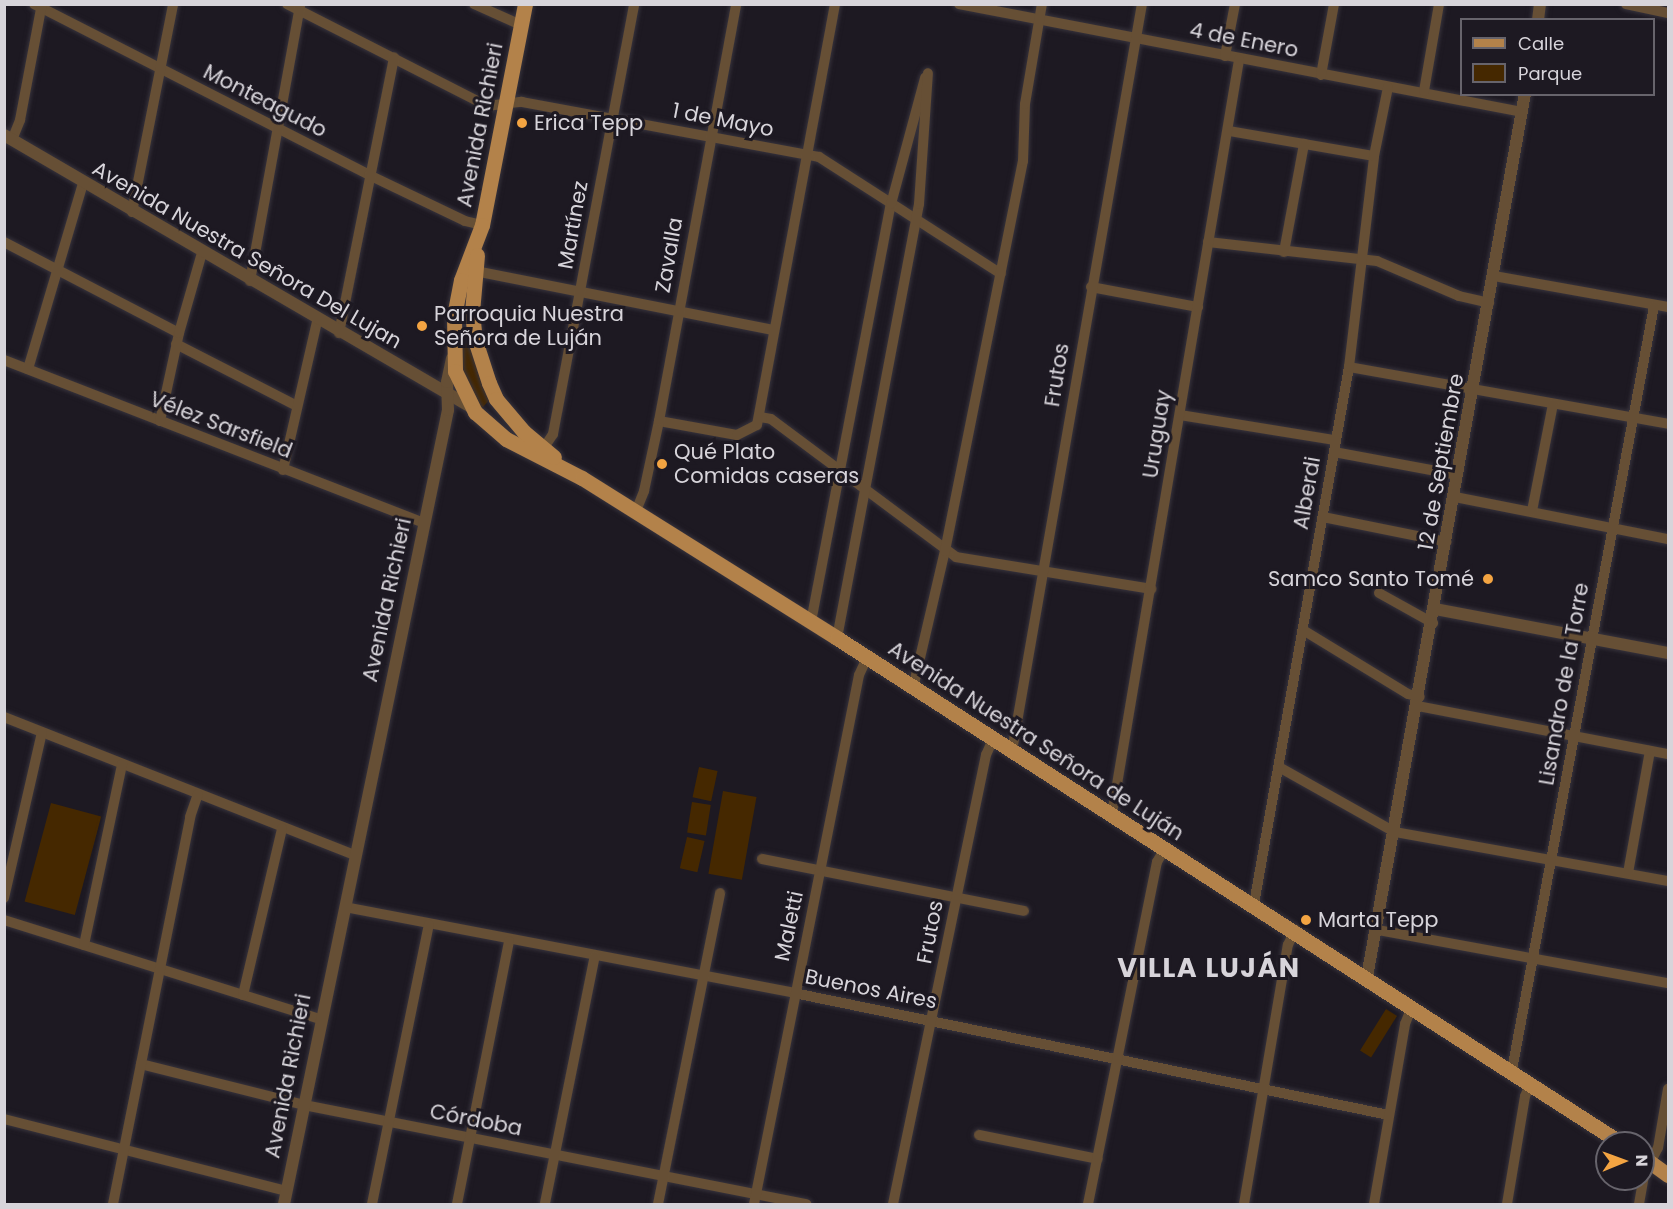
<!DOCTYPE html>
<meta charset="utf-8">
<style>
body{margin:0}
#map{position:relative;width:1673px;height:1209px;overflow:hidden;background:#1d1922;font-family:Poppins,sans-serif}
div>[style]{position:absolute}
.green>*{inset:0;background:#452800;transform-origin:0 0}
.roads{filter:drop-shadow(0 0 2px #37333c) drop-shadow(0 0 2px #37333c)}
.minor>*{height:10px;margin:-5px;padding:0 5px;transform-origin:5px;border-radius:5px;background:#664f35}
.tertiary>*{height:12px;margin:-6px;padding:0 6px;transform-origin:6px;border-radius:6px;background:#664f35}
.primary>*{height:15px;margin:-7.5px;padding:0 7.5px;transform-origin:7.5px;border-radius:7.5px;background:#b3824a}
.dots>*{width:16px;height:16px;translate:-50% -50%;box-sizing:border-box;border:3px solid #1d1922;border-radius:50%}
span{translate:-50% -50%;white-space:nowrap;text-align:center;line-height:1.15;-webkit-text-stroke:6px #1d1922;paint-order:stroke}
.street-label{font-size:21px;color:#d7d4da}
.poi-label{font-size:21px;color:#d7d4da}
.left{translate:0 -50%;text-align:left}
.right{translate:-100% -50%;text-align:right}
.district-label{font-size:27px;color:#d7d4da;font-weight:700;letter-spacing:1.5px}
.frame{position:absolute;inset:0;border:6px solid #d7d4da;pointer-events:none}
.legend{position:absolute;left:1460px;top:18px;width:195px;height:78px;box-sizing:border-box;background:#1d1922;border:2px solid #67646c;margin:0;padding:8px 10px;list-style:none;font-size:18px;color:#d7d4da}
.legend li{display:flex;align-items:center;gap:12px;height:30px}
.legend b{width:30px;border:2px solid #67646c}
.north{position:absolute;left:1595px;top:1131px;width:60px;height:60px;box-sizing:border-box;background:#1d1922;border:2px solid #67646c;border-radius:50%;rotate:89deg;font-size:16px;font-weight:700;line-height:24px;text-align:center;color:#d7d4da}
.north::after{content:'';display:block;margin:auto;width:21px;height:27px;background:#f3a442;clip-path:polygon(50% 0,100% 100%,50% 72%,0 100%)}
</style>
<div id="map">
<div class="green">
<div style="clip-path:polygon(463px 343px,469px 344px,491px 398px,483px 407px,478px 407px,463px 383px,459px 346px)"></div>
<div style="left:699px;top:767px;width:19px;height:31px;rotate:12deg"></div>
<div style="left:723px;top:791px;width:34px;height:84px;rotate:10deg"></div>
<div style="left:692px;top:802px;width:19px;height:31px;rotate:9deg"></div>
<div style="left:51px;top:803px;width:52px;height:102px;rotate:15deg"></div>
<div style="left:687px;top:837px;width:18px;height:32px;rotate:13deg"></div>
<div style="left:1386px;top:1009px;width:13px;height:49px;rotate:32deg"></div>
</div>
<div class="roads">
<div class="minor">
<div style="left:34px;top:4px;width:376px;rotate:27deg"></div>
<div style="left:369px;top:175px;width:106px;rotate:25.6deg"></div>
<div style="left:465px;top:221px;width:17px;rotate:13deg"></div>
<div style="left:287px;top:4px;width:225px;rotate:27deg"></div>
<div style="left:487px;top:106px;width:35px;rotate:-7deg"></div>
<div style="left:522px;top:102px;width:302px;rotate:10.5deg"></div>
<div style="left:819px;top:157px;width:216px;rotate:32.7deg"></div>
<div style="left:474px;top:4px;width:51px;rotate:24.1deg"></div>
<div style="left:959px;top:4px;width:573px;rotate:10.86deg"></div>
<div style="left:1626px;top:4px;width:43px;rotate:12.1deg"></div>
<div style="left:1225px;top:56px;width:53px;rotate:-79.1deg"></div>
<div style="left:1321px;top:75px;width:72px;rotate:-79.6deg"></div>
<div style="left:1424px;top:91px;width:88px;rotate:-80.2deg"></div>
<div style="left:1229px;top:131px;width:147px;rotate:9.8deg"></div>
<div style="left:12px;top:140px;width:22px;rotate:-68deg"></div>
<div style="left:20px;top:120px;width:118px;rotate:-79.3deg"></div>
<div style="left:132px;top:212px;width:212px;rotate:-78.8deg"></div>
<div style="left:4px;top:242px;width:197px;rotate:27.5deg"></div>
<div style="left:1208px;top:242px;width:170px;rotate:6.4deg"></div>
<div style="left:1377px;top:261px;width:89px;rotate:23.1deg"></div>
<div style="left:1459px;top:296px;width:31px;rotate:13deg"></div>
<div style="left:1284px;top:252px;width:110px;rotate:-79.5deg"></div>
<div style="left:475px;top:271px;width:304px;rotate:11.2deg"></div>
<div style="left:1494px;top:276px;width:177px;rotate:10.1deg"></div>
<div style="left:250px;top:281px;width:280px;rotate:-79.7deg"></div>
<div style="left:1091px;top:287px;width:109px;rotate:10.6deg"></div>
<div style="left:339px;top:333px;width:281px;rotate:-78.7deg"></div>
<div style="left:176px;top:344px;width:136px;rotate:27.1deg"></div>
<div style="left:4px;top:360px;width:451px;rotate:21.2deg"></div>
<div style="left:1349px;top:367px;width:324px;rotate:10.1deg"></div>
<div style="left:28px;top:369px;width:194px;rotate:-73.5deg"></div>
<div style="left:1180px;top:415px;width:157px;rotate:9.2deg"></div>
<div style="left:760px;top:417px;width:11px;rotate:10deg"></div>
<div style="left:771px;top:419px;width:231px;rotate:36.7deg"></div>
<div style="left:956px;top:557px;width:198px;rotate:9.3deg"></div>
<div style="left:160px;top:421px;width:90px;rotate:-77.8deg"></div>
<div style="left:179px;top:333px;width:83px;rotate:-74deg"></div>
<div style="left:659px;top:421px;width:79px;rotate:10.2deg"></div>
<div style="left:737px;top:435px;width:22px;rotate:-27deg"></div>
<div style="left:757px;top:425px;width:428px;rotate:-79.5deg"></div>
<div style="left:543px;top:449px;width:18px;rotate:-56deg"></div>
<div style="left:553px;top:434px;width:438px;rotate:-79.3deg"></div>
<div style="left:1334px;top:452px;width:126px;rotate:10.5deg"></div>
<div style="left:283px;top:470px;width:153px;rotate:-77.1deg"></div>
<div style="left:1455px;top:497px;width:217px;rotate:11.2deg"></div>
<div style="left:636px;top:511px;width:22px;rotate:-68deg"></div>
<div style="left:644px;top:491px;width:72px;rotate:-77.9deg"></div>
<div style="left:659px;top:421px;width:424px;rotate:-79.5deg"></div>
<div style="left:1532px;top:511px;width:109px;rotate:-78.9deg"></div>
<div style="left:1323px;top:517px;width:126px;rotate:11.4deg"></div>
<div style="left:1379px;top:593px;width:62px;rotate:29.1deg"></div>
<div style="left:811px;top:622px;width:426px;rotate:-79.2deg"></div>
<div style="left:891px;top:204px;width:131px;rotate:-74.9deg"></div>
<div style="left:1303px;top:630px;width:123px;rotate:31.4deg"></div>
<div style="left:1408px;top:694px;width:12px;rotate:14deg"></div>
<div style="left:837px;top:638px;width:442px;rotate:-79.3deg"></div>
<div style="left:919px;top:204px;width:131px;rotate:-86.1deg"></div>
<div style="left:913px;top:688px;width:141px;rotate:-76.9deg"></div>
<div style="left:945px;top:551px;width:398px;rotate:-78.7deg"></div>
<div style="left:1023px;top:161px;width:57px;rotate:-88deg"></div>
<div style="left:1025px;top:104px;width:101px;rotate:-80.4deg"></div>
<div style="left:1418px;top:706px;width:255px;rotate:10.9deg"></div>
<div style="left:4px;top:717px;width:377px;rotate:21.5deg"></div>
<div style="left:1012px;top:751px;width:758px;rotate:-80.13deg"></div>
<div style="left:1279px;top:767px;width:133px;rotate:29.3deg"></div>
<div style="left:1395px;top:832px;width:277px;rotate:10.2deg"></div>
<div style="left:1112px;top:814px;width:765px;rotate:-80.44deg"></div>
<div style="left:762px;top:859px;width:267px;rotate:11.2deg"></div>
<div style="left:1628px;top:873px;width:124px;rotate:-79.8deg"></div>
<div style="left:4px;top:898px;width:170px;rotate:-77.1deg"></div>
<div style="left:1254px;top:904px;width:545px;rotate:-79.97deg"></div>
<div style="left:1349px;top:367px;width:212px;rotate:-83.2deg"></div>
<div style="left:1374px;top:156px;width:70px;rotate:-78.5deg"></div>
<div style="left:345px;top:907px;width:457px;rotate:10.8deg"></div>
<div style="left:794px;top:993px;width:607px;rotate:11.59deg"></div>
<div style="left:4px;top:920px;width:331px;rotate:17.4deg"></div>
<div style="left:1378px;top:930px;width:295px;rotate:10.4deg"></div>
<div style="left:84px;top:945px;width:185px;rotate:-78.1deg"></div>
<div style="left:243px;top:995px;width:171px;rotate:-76.8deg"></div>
<div style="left:141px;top:1064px;width:168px;rotate:14.1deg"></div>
<div style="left:304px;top:1105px;width:512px;rotate:11.16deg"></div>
<div style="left:1512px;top:1070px;width:777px;rotate:-79.47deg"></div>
<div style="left:4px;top:1119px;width:292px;rotate:14.3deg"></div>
<div style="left:979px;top:1135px;width:121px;rotate:11.4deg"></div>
<div style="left:545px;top:1203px;width:252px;rotate:-78.6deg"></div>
<div style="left:113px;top:1204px;width:395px;rotate:-78.7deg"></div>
<div style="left:190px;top:817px;width:24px;rotate:-71deg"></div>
<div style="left:372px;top:1204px;width:285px;rotate:-78.5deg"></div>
<div style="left:457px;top:1204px;width:268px;rotate:-78.8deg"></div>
<div style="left:658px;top:1204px;width:317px;rotate:-78.7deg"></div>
<div style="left:754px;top:1204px;width:539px;rotate:-78.77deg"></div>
<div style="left:859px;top:675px;width:19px;rotate:-65deg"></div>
<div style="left:893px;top:1204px;width:459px;rotate:-78.3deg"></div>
<div style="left:986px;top:755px;width:17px;rotate:-66deg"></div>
<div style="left:1088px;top:1204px;width:349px;rotate:-78.6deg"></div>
<div style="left:1157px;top:862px;width:16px;rotate:-60deg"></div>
<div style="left:1244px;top:1204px;width:263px;rotate:-80.4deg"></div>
<div style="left:1288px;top:945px;width:17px;rotate:-65deg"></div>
<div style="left:1374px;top:1204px;width:183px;rotate:-80.2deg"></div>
<div style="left:1405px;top:1024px;width:18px;rotate:-68deg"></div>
<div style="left:1507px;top:1204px;width:109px;rotate:-80.5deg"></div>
<div style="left:1525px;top:1096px;width:14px;rotate:-65deg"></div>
<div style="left:1639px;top:1204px;width:29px;rotate:-80deg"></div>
<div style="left:1644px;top:1175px;width:30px;rotate:-63deg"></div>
<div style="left:1658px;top:1148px;width:60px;rotate:-80.4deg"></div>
</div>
<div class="tertiary">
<div style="left:1538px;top:20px;width:16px;rotate:-83deg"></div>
<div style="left:4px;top:135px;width:540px;rotate:30.22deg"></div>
<div style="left:1435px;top:609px;width:237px;rotate:10.7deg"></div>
<div style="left:1367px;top:977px;width:897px;rotate:-79.86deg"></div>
<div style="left:284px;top:1204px;width:811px;rotate:-78.33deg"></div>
<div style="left:448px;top:410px;width:28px;rotate:-92deg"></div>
<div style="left:447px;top:382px;width:24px;rotate:-78deg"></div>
</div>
<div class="primary">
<div style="left:525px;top:4px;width:225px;rotate:101deg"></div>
<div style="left:482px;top:225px;width:59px;rotate:110.9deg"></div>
<div style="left:461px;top:280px;width:38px;rotate:101deg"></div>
<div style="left:454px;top:317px;width:54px;rotate:88.9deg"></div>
<div style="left:455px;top:371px;width:46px;rotate:64deg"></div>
<div style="left:475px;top:412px;width:41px;rotate:41.1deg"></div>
<div style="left:506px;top:439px;width:85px;rotate:27.2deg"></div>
<div style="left:582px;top:478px;width:301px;rotate:32.1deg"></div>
<div style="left:837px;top:638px;width:933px;rotate:32.79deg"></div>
<div style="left:477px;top:255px;width:57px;rotate:95deg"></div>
<div style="left:472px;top:312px;width:28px;rotate:84deg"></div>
<div style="left:475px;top:340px;width:45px;rotate:72deg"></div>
<div style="left:489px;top:383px;width:17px;rotate:66deg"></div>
<div style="left:496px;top:399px;width:43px;rotate:49.7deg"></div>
<div style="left:524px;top:432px;width:39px;rotate:40deg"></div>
<div style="left:1643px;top:1157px;width:31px;rotate:36deg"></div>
</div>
</div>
<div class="dots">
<div style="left:522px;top:123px;background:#f3a442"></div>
<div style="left:422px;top:326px;background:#f3a442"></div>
<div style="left:662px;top:464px;background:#f3a442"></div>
<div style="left:1488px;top:579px;background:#f3a442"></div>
<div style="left:1306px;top:920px;background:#f3a442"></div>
</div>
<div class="street-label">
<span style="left:1244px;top:40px;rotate:11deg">4 de Enero</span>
<span style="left:265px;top:101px;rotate:27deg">Monteagudo</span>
<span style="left:723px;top:120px;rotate:11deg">1 de Mayo</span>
<span style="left:480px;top:125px;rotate:-79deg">Avenida Richieri</span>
<span style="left:573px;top:225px;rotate:-80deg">Martínez</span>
<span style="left:247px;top:255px;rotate:30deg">Avenida Nuestra Señora Del Lujan</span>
<span style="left:669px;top:255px;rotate:-80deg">Zavalla</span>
<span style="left:1057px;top:375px;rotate:-81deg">Frutos</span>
<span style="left:221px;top:425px;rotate:21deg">Vélez Sarsfield</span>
<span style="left:1157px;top:434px;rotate:-81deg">Uruguay</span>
<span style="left:1441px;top:462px;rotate:-80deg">12 de Septiembre</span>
<span style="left:1307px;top:493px;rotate:-80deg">Alberdi</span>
<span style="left:387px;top:600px;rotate:-78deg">Avenida Richieri</span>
<span style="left:1564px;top:684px;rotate:-80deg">Lisandro de la Torre</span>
<span style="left:1036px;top:741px;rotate:33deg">Avenida Nuestra Señora de Luján</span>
<span style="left:789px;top:926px;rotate:-78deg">Maletti</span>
<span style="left:930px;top:932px;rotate:-79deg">Frutos</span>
<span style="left:871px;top:989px;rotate:11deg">Buenos Aires</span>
<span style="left:288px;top:1076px;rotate:-79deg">Avenida Richieri</span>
<span style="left:476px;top:1120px;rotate:11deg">Córdoba</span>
</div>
<div class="poi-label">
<span class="left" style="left:534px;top:123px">Erica Tepp</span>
<span class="left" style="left:434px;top:326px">Parroquia Nuestra<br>Señora de Luján</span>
<span class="left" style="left:674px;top:464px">Qué Plato<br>Comidas caseras</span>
<span class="right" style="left:1474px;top:579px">Samco Santo Tomé</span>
<span class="left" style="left:1318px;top:920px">Marta Tepp</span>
</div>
<div class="district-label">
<span style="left:1209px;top:968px">VILLA LUJÁN</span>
</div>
<div class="frame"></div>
<ul class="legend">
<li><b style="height:8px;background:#b3824a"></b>Calle</li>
<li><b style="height:16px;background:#452800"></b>Parque</li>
</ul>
<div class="north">N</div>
</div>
